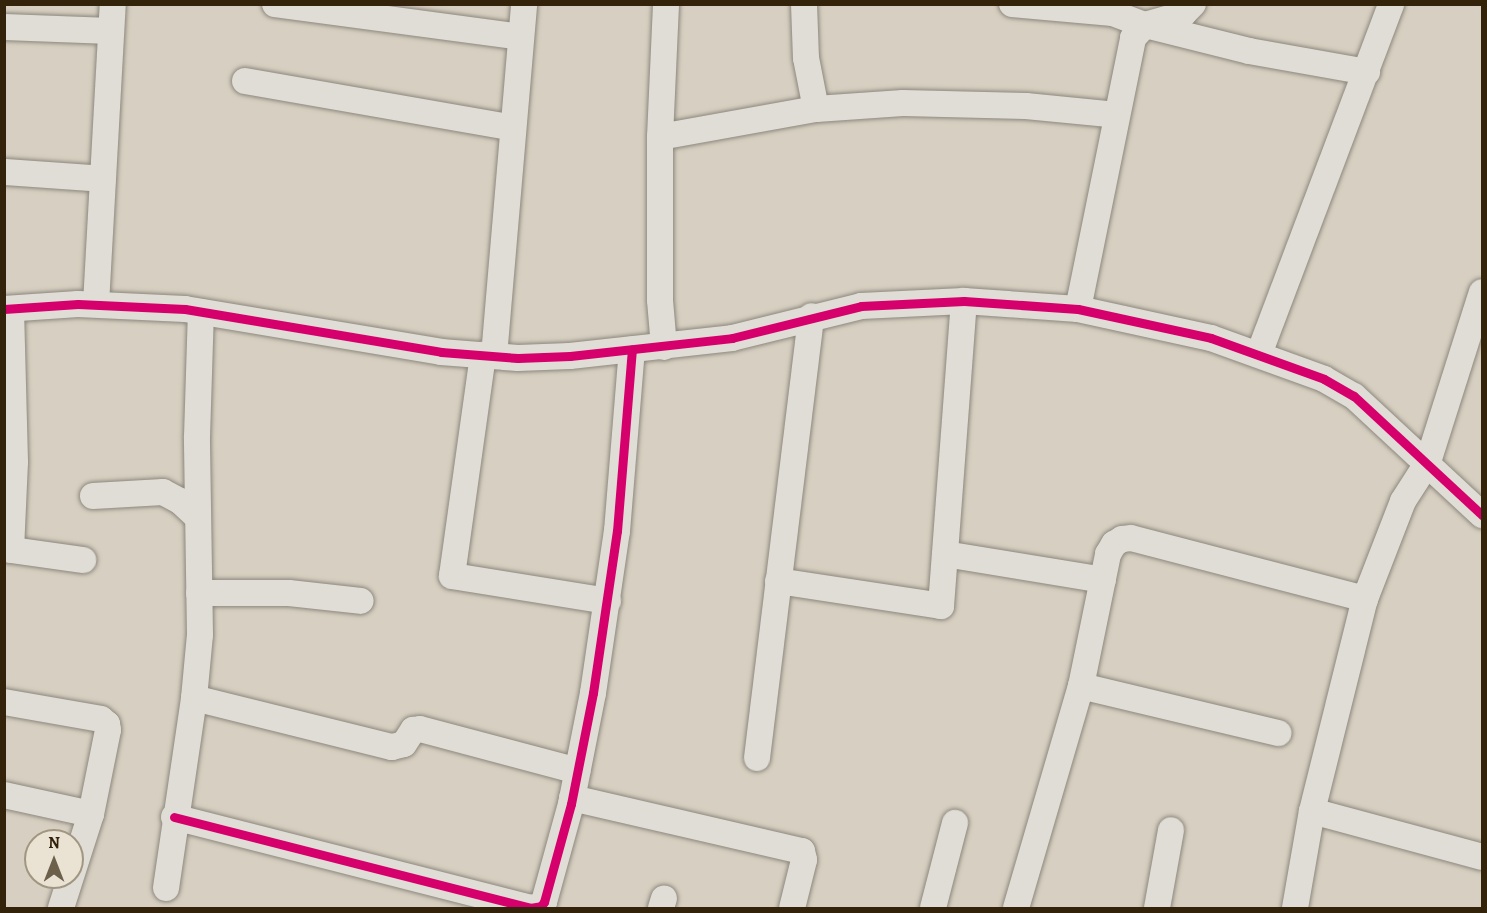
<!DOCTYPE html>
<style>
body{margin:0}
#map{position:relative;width:1487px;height:913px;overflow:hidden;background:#d7d0c2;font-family:Alegreya,serif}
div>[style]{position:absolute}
.roads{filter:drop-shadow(0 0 2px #8d877d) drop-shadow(0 0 2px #8d877d)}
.minor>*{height:26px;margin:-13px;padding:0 13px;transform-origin:13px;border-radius:13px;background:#e0ddd6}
.cycleway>*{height:9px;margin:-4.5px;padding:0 4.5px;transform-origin:4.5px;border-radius:4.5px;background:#d6006c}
span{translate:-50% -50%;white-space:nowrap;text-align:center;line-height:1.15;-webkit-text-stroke:5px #eae2d2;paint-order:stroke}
.frame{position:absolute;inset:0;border:6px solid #33230b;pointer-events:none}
.north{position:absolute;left:24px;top:829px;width:60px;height:60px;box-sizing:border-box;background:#eae2d2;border:2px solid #a19682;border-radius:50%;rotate:0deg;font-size:16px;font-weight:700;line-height:24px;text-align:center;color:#33230b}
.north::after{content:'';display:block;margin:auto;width:21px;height:27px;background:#6c604b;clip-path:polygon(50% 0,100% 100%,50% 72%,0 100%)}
</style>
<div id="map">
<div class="roads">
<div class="minor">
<div style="left:275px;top:4px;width:248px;rotate:7.6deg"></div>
<div style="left:804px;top:4px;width:54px;rotate:87.9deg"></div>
<div style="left:806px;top:58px;width:52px;rotate:78.9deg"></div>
<div style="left:1012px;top:4px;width:101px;rotate:5.1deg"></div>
<div style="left:1113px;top:13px;width:34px;rotate:21deg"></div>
<div style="left:1145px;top:25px;width:107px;rotate:14deg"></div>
<div style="left:1249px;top:51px;width:120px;rotate:10.1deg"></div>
<div style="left:4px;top:27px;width:107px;rotate:2.1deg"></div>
<div style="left:245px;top:81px;width:272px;rotate:9.9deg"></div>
<div style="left:660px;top:137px;width:158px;rotate:-10.2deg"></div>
<div style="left:816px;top:109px;width:87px;rotate:-3.9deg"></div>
<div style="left:903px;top:103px;width:123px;rotate:1.4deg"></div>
<div style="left:1026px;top:106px;width:91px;rotate:5.6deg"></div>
<div style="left:4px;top:172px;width:99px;rotate:4deg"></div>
<div style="left:96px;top:304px;width:300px;rotate:-86.8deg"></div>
<div style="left:4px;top:309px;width:74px;rotate:-3.9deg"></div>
<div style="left:78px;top:304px;width:107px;rotate:2.7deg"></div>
<div style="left:185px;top:309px;width:260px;rotate:9.5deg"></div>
<div style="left:441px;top:352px;width:77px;rotate:4.5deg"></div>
<div style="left:518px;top:358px;width:52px;rotate:-2.2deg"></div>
<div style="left:570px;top:356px;width:163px;rotate:-6.3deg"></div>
<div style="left:732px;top:338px;width:133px;rotate:-13.9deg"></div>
<div style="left:861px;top:306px;width:103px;rotate:-2.8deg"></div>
<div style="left:964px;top:301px;width:114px;rotate:4deg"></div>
<div style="left:1078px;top:309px;width:136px;rotate:12.3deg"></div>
<div style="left:1211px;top:338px;width:120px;rotate:19.9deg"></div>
<div style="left:1324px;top:379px;width:34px;rotate:30deg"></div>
<div style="left:1354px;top:396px;width:175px;rotate:42.9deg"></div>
<div style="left:11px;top:309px;width:153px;rotate:88.5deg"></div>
<div style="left:15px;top:462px;width:88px;rotate:92.6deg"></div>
<div style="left:1078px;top:309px;width:277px;rotate:-78.5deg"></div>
<div style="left:1133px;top:38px;width:18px;rotate:-47deg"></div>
<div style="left:1145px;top:25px;width:40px;rotate:-16deg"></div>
<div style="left:1183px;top:14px;width:14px;rotate:-45deg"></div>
<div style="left:664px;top:347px;width:47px;rotate:-94.9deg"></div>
<div style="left:660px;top:300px;width:163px;rotate:-90deg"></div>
<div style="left:660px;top:137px;width:133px;rotate:-87.4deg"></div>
<div style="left:1259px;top:354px;width:374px;rotate:-69.3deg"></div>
<div style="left:483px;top:355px;width:223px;rotate:98deg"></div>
<div style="left:452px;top:576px;width:158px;rotate:9.1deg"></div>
<div style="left:494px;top:356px;width:353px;rotate:-85.1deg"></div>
<div style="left:93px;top:496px;width:70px;rotate:-3.3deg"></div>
<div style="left:163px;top:492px;width:19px;rotate:28deg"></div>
<div style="left:180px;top:501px;width:23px;rotate:43deg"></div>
<div style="left:4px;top:549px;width:80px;rotate:7.9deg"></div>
<div style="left:945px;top:554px;width:160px;rotate:9.3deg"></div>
<div style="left:778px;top:581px;width:165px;rotate:8.7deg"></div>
<div style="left:941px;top:606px;width:306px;rotate:-85.7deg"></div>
<div style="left:199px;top:593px;width:90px"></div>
<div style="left:289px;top:593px;width:72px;rotate:6.3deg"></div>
<div style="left:1081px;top:686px;width:203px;rotate:13.4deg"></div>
<div style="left:194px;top:698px;width:204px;rotate:13.9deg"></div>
<div style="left:392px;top:747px;width:12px;rotate:-14deg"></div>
<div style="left:404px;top:744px;width:17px;rotate:-57deg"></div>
<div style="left:413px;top:730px;width:7px;rotate:-8deg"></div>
<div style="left:420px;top:729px;width:163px;rotate:14.9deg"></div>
<div style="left:4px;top:702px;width:98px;rotate:9.9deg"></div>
<div style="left:101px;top:719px;width:8px;rotate:40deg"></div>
<div style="left:107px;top:724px;width:6px;rotate:81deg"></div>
<div style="left:108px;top:730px;width:86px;rotate:101.4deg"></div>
<div style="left:91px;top:814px;width:99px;rotate:107.7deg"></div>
<div style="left:757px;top:758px;width:445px;rotate:-83deg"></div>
<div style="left:4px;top:795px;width:89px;rotate:12.3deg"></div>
<div style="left:572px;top:798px;width:236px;rotate:13deg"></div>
<div style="left:802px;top:851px;width:9px;rotate:77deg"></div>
<div style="left:804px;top:860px;width:49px;rotate:104deg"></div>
<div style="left:1312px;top:811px;width:176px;rotate:15.1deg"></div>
<div style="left:174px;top:817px;width:367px;rotate:14.3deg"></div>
<div style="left:530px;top:908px;width:11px;rotate:-10deg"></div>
<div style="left:541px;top:906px;width:5px;rotate:-53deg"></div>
<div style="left:544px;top:902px;width:102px;rotate:-74.6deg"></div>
<div style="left:571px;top:804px;width:113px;rotate:-78.8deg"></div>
<div style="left:593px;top:693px;width:164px;rotate:-81.6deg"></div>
<div style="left:617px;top:531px;width:182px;rotate:-85.3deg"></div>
<div style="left:166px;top:888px;width:192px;rotate:-81.6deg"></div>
<div style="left:194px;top:698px;width:63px;rotate:-84.6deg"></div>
<div style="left:200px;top:635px;width:198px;rotate:-90.9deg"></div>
<div style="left:197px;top:437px;width:125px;rotate:-88.2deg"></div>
<div style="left:661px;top:908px;width:10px;rotate:-73deg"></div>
<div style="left:933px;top:908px;width:88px;rotate:-75.5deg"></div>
<div style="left:1016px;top:908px;width:231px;rotate:-73.7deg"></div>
<div style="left:1081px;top:686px;width:135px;rotate:-78.4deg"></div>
<div style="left:1108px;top:554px;width:12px;rotate:-59deg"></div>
<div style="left:1114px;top:544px;width:9px;rotate:-32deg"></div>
<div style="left:1122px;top:539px;width:9px;rotate:-6deg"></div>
<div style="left:1131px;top:538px;width:242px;rotate:14.6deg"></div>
<div style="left:1157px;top:908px;width:79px;rotate:-79.8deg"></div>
<div style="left:1295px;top:908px;width:98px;rotate:-80.1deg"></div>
<div style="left:1312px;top:811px;width:219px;rotate:-76deg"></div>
<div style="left:1365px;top:599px;width:105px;rotate:-68.8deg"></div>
<div style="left:1403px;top:501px;width:46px;rotate:-57.3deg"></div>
<div style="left:1428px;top:462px;width:178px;rotate:-72.4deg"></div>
</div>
</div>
<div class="cycleway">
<div style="left:4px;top:309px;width:74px;rotate:-3.9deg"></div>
<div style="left:78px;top:304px;width:107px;rotate:2.7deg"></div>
<div style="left:185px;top:309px;width:260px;rotate:9.5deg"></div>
<div style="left:441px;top:352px;width:77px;rotate:4.5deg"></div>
<div style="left:518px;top:358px;width:52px;rotate:-2.2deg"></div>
<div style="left:570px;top:356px;width:163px;rotate:-6.3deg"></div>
<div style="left:732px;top:338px;width:133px;rotate:-13.9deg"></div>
<div style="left:861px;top:306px;width:103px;rotate:-2.8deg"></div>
<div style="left:964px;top:301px;width:114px;rotate:4deg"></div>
<div style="left:1078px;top:309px;width:136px;rotate:12.3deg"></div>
<div style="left:1211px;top:338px;width:120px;rotate:19.9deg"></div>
<div style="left:1324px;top:379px;width:34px;rotate:30deg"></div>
<div style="left:1354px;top:396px;width:175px;rotate:42.9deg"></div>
<div style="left:174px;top:817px;width:367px;rotate:14.3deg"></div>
<div style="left:530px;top:908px;width:11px;rotate:-10deg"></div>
<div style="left:541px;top:906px;width:5px;rotate:-53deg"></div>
<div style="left:544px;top:902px;width:102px;rotate:-74.6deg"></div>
<div style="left:571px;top:804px;width:113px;rotate:-78.8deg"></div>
<div style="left:593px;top:693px;width:164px;rotate:-81.6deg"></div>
<div style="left:617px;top:531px;width:182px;rotate:-85.3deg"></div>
</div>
<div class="frame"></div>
<div class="north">N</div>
</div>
